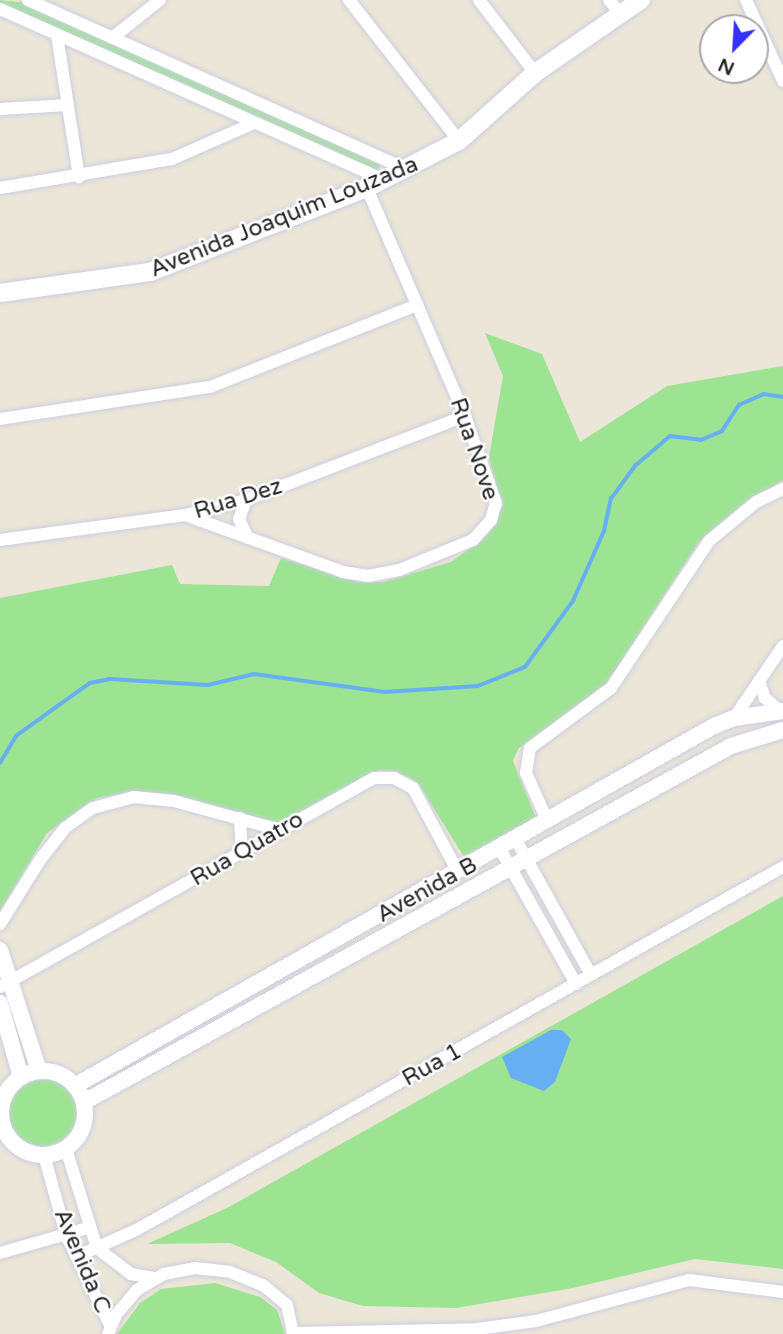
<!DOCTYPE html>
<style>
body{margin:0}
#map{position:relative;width:783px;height:1334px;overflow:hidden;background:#ebe6d7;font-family:"Varela Round",sans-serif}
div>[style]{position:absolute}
.green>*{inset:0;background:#9ce491}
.round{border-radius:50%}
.water>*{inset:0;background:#65aff2}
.stream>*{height:3.5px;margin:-1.75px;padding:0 1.75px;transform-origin:1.75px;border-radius:1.75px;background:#65aff2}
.roads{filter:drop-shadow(0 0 2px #cdcde1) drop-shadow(0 0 2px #cdcde1)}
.minor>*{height:12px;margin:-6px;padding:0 6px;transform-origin:6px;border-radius:6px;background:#fff}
.tertiary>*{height:16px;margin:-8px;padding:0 8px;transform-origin:8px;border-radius:8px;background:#fff}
.tertiary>.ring{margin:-8px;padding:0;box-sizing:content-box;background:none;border:16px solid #fff;border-radius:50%}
.secondary>*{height:18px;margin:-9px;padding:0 9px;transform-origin:9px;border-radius:9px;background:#fff}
span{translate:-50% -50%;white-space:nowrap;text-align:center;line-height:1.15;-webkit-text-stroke:5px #fff;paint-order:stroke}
.street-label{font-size:23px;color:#272727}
.north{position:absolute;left:699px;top:14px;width:70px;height:70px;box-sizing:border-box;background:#fff;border:2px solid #a9a9a9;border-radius:50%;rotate:204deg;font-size:19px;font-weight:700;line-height:28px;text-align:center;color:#272727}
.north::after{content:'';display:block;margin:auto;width:24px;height:32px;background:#3530ff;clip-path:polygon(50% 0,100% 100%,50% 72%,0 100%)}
</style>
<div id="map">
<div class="green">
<div style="clip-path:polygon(0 0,27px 3px,381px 165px,374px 173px,0 5px)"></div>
<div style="clip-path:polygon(485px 333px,542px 354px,580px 442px,667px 386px,783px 366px,783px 480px,741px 506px,698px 543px,608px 682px,518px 749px,513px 761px,536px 818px,464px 857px,418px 783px,397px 771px,379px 770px,361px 778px,281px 823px,159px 793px,129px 792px,98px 798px,47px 833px,0 911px,0 598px,172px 565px,180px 584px,269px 586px,281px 558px,358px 582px,383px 582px,451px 562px,483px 539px,502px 508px,489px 457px,503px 376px)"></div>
<div style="clip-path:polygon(783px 896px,783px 1269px,695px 1259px,573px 1288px,456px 1308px,363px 1306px,319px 1293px,276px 1262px,230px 1243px,147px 1244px,227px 1208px)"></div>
<div class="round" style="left:7px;top:1076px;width:74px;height:74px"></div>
<div style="clip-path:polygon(215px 1283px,260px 1297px,277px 1310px,285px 1334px,117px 1334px,140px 1303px,161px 1289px)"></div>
</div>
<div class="water">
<div style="clip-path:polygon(551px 1030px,562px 1030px,571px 1039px,555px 1082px,544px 1091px,511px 1078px,502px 1057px)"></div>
</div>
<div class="stream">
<div style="left:0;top:763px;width:31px;rotate:-59deg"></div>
<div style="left:16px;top:736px;width:91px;rotate:-35.6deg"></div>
<div style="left:90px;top:683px;width:20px;rotate:-11deg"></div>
<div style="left:110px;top:679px;width:98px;rotate:3.5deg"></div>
<div style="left:208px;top:685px;width:47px;rotate:-13.4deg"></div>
<div style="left:254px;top:674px;width:132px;rotate:7.8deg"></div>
<div style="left:385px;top:692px;width:93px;rotate:-3.7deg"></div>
<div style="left:478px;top:686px;width:51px;rotate:-22deg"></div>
<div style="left:525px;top:667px;width:82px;rotate:-54deg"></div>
<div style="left:573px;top:601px;width:77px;rotate:-66.1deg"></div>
<div style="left:604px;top:531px;width:33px;rotate:-78deg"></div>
<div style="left:611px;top:499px;width:41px;rotate:-54deg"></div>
<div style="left:635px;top:466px;width:46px;rotate:-40.6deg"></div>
<div style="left:670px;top:436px;width:31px;rotate:7deg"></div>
<div style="left:701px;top:440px;width:23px;rotate:-23deg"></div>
<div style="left:722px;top:431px;width:31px;rotate:-57deg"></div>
<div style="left:739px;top:405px;width:27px;rotate:-24deg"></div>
<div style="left:764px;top:394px;width:19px;rotate:9deg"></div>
</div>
<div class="roads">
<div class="minor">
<div style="left:28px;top:0;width:412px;rotate:24.1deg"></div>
<div style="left:349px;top:0;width:179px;rotate:52deg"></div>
<div style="left:479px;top:0;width:92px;rotate:52.5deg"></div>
<div style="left:609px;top:0;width:16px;rotate:50deg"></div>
<div style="left:746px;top:0;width:89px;rotate:65.4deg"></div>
<div style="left:0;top:9px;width:420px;rotate:24deg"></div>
<div style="left:57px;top:35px;width:144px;rotate:81.2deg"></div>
<div style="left:112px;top:38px;width:61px;rotate:-38.4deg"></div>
<div style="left:0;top:109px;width:68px;rotate:-3.4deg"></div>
<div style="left:0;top:188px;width:174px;rotate:-9.6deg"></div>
<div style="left:172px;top:159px;width:90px;rotate:-23.7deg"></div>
<div style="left:0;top:419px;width:212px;rotate:-8.7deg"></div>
<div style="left:210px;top:387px;width:223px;rotate:-21.6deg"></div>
<div style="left:246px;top:500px;width:20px;rotate:110deg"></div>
<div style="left:239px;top:519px;width:21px;rotate:65deg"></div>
<div style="left:185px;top:515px;width:168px;rotate:19.8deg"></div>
<div style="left:343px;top:572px;width:25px;rotate:9deg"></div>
<div style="left:368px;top:576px;width:32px;rotate:-11deg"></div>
<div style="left:399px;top:570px;width:80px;rotate:-22.1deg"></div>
<div style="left:473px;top:540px;width:27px;rotate:-48deg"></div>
<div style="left:491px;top:520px;width:18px;rotate:-74deg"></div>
<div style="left:496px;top:503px;width:92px;rotate:-109.6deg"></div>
<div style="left:465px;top:416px;width:248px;rotate:-113.3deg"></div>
<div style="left:0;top:540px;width:187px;rotate:-7.7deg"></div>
<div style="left:185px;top:515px;width:63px;rotate:-13.8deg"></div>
<div style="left:246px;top:500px;width:235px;rotate:-21deg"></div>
<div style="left:759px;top:681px;width:18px;rotate:71deg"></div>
<div style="left:765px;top:698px;width:20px;rotate:41deg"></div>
<div style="left:734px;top:718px;width:87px;rotate:-55.8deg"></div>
<div style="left:240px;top:818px;width:34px;rotate:87deg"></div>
<div style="left:548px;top:822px;width:54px;rotate:-114.2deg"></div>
<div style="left:526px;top:773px;width:25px;rotate:-81deg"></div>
<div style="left:530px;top:748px;width:101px;rotate:-36.5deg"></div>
<div style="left:611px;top:688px;width:177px;rotate:-56.3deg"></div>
<div style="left:709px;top:541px;width:61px;rotate:-39.7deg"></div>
<div style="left:756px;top:502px;width:30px;rotate:-26deg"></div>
<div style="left:516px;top:840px;width:154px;rotate:60.9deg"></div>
<div style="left:500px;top:849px;width:155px;rotate:60.6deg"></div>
<div style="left:0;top:924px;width:75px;rotate:-58deg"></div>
<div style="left:40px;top:860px;width:41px;rotate:-52deg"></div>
<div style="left:65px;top:828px;width:34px;rotate:-36deg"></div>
<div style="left:93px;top:808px;width:42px;rotate:-15deg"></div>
<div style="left:134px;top:797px;width:40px;rotate:5.7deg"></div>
<div style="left:174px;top:801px;width:110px;rotate:15.3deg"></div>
<div style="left:0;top:987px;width:428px;rotate:-29.2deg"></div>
<div style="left:374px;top:778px;width:20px"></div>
<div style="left:394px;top:778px;width:21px;rotate:28deg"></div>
<div style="left:413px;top:788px;width:95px;rotate:61.8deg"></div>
<div style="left:0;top:1128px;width:3px;rotate:-18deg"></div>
<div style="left:66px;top:1149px;width:104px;rotate:72.6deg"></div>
<div style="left:97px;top:1248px;width:43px;rotate:37.4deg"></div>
<div style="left:131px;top:1274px;width:23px;rotate:10deg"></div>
<div style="left:44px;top:1155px;width:83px;rotate:74.6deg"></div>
<div style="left:66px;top:1235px;width:100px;rotate:63.9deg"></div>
<div style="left:0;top:1253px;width:91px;rotate:-16deg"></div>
<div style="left:78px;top:1256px;width:66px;rotate:-24.2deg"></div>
<div style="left:138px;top:1229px;width:740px;rotate:-29.3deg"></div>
<div style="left:293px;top:1333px;width:184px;rotate:-1.2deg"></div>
<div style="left:477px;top:1329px;width:60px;rotate:-7.7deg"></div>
<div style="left:536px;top:1321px;width:158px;rotate:-15deg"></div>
<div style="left:689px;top:1280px;width:95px;rotate:7.3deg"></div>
<div style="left:108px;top:1334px;width:21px;rotate:-67deg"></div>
<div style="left:116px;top:1315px;width:33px;rotate:-50deg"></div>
<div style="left:137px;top:1290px;width:31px;rotate:-31deg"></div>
<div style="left:164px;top:1274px;width:31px;rotate:-11deg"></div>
<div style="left:194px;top:1268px;width:36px;rotate:6deg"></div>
<div style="left:230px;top:1272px;width:35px;rotate:22deg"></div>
<div style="left:263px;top:1285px;width:31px;rotate:40deg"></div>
<div style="left:287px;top:1305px;width:30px;rotate:78deg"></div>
</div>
<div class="tertiary">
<div style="left:0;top:950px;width:127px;rotate:72.1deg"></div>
<div style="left:0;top:1003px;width:77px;rotate:74.2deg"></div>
<div class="ring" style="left:1px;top:1071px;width:68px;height:68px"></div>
<div style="left:76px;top:1085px;width:732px;rotate:-29.37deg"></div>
<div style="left:714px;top:726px;width:22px;rotate:-22deg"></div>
<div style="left:734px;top:718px;width:49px;rotate:-8.1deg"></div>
<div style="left:84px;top:1102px;width:738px;rotate:-28.82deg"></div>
<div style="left:731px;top:746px;width:54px;rotate:-17.1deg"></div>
</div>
<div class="secondary">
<div style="left:0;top:293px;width:151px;rotate:-8deg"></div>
<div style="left:150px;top:272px;width:233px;rotate:-21.2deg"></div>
<div style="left:367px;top:188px;width:103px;rotate:-27.1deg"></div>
<div style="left:459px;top:141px;width:102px;rotate:-41.8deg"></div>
<div style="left:535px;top:73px;width:129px;rotate:-34.6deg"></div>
</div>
</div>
<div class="street-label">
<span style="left:284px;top:217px;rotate:-22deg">Avenida Joaquim Louzada</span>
<span style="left:474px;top:449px;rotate:71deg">Rua Nove</span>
<span style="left:238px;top:499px;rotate:-17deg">Rua Dez</span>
<span style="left:247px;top:849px;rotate:-30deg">Rua Quatro</span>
<span style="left:427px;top:890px;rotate:-29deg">Avenida B</span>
<span style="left:432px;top:1065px;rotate:-29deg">Rua 1</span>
<span style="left:82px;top:1261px;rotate:67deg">Avenida C</span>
</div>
<div class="north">N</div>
</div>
